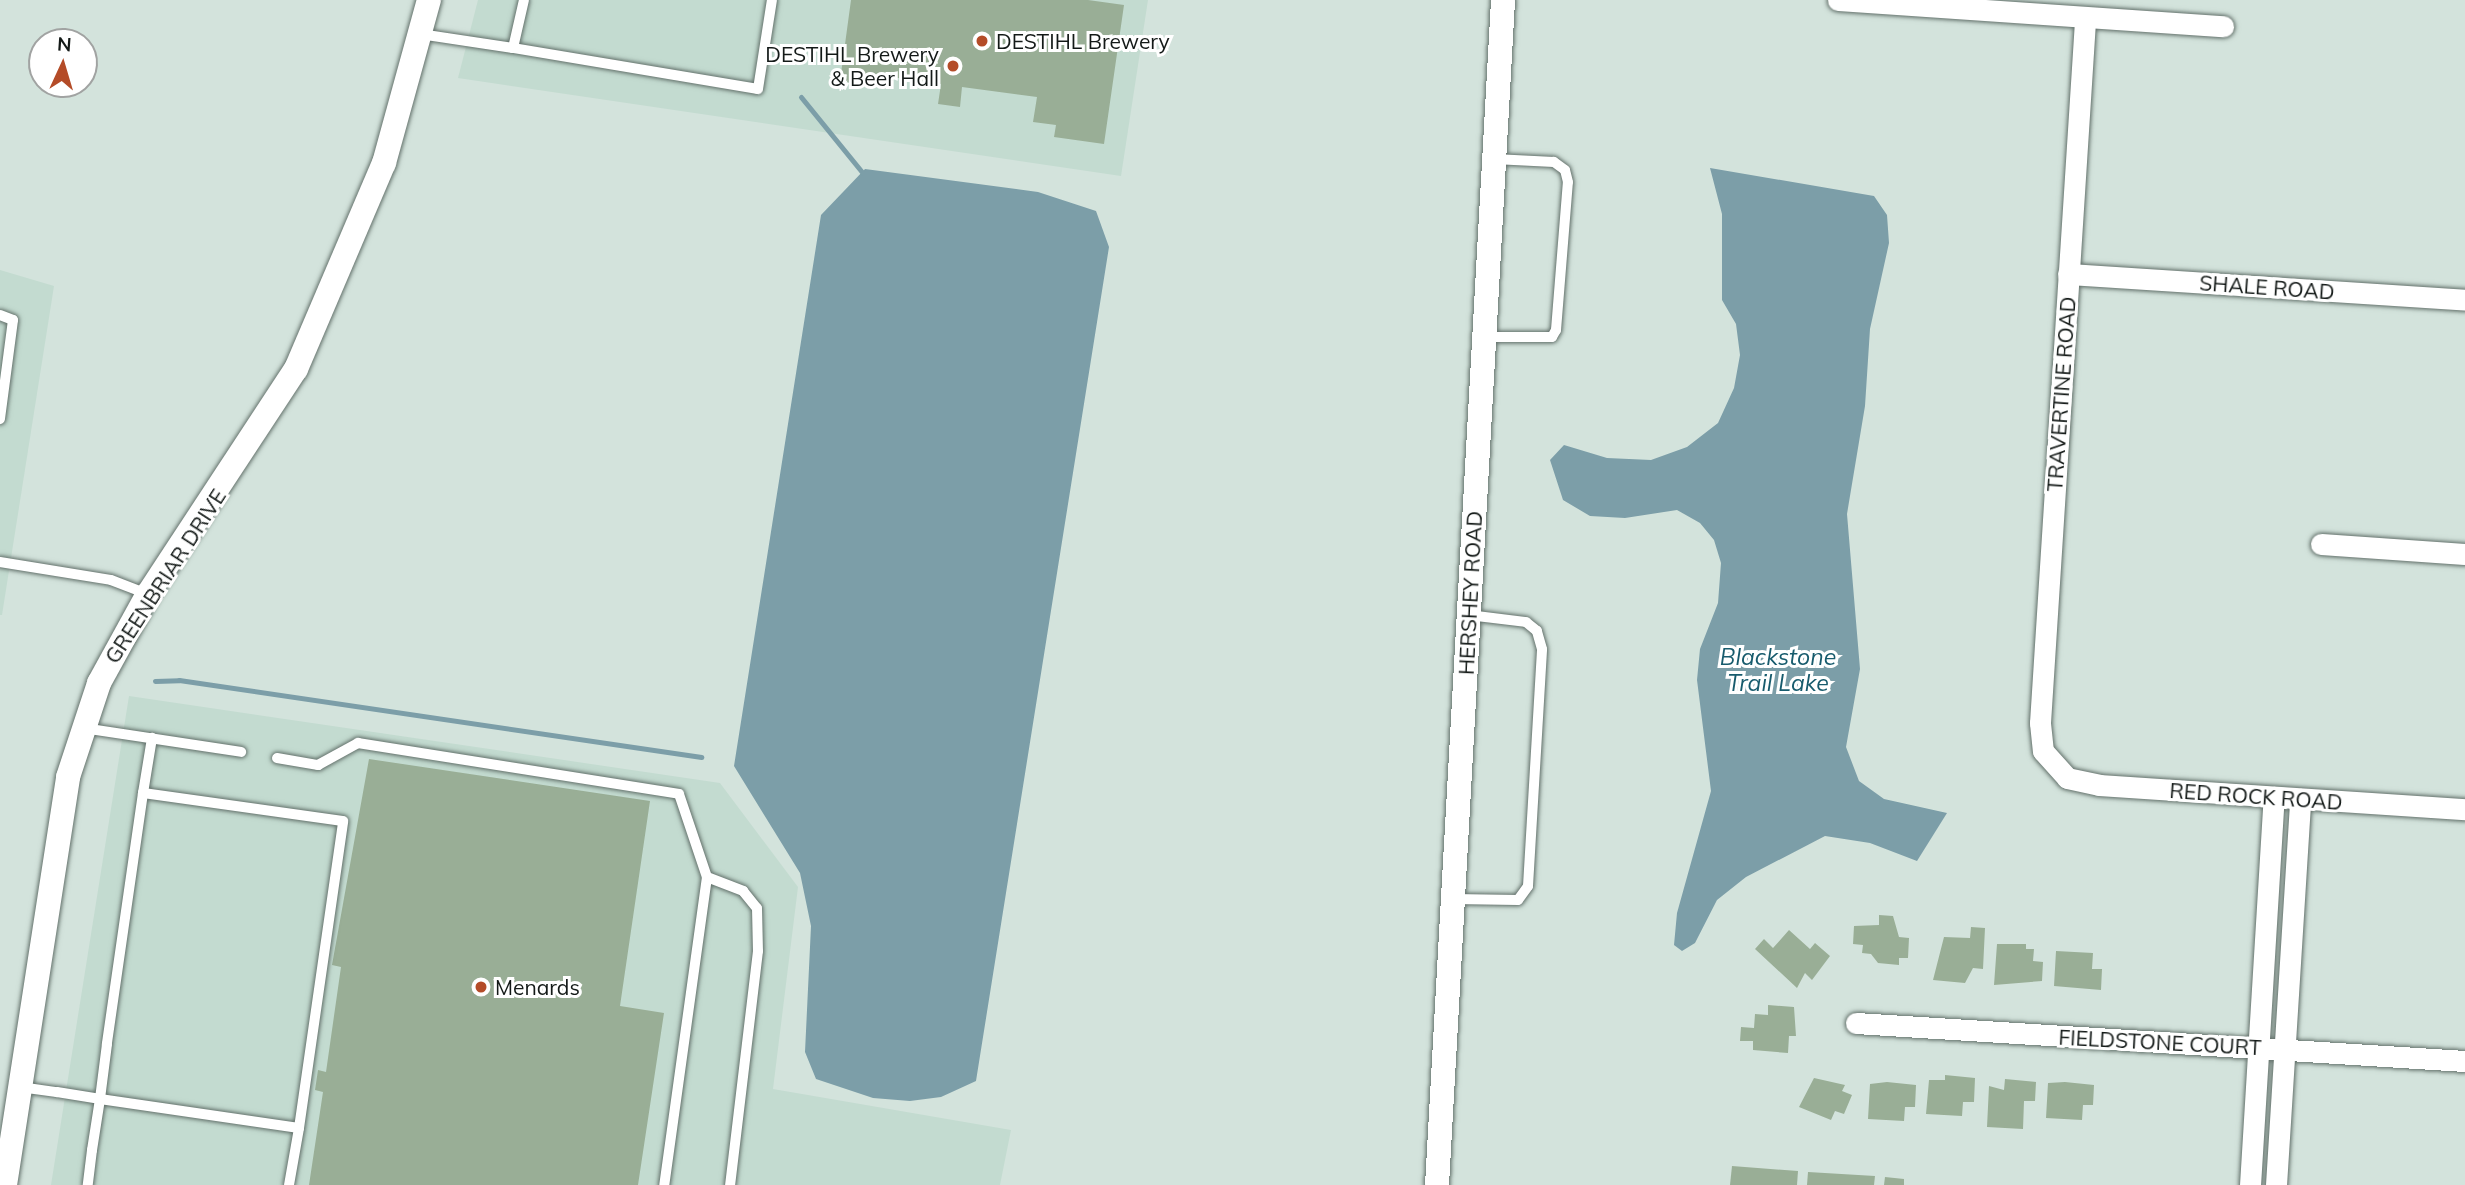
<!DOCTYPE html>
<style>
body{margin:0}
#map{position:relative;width:2465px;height:1185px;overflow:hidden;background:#d3e3dc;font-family:Mulish,sans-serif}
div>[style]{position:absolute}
.built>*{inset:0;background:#c3dbd0}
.water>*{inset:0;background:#7c9ea8}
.stream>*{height:5px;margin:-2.5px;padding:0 2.5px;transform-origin:2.5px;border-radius:2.5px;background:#7c9ea8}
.building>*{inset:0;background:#99ae96}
.roads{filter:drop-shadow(0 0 2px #63716b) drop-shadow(0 0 2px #63716b)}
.service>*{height:10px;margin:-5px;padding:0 5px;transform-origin:5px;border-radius:5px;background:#fff}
.minor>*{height:21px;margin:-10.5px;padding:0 10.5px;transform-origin:10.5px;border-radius:10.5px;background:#fff}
.tertiary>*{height:24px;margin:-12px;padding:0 12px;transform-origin:12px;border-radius:12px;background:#fff}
.dots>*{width:19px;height:19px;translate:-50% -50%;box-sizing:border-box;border:4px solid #fff;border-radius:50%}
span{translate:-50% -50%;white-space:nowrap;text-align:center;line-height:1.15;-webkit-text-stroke:6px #fff;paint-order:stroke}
.poi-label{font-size:21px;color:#131917}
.left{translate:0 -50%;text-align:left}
.right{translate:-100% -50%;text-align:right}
.street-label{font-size:21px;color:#131917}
.water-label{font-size:23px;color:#175b6d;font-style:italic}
.north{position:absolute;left:28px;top:28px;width:70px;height:70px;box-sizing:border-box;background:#fff;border:2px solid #a1a3a2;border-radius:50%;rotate:4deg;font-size:19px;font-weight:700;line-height:28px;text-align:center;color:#131917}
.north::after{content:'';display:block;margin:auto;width:24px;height:32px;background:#b44c28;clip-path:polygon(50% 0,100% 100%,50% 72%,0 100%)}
</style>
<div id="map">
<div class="built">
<div style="clip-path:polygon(478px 0,1148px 0,1121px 176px,458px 78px)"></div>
<div style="clip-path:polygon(0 270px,54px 286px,2px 615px,0 615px)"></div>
<div style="clip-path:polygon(129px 696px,720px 783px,798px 887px,773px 1089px,1011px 1130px,1000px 1185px,51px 1185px)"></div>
</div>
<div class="water">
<div style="clip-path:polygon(1710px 168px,1874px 196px,1887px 215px,1889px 243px,1870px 329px,1865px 406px,1847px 514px,1860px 669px,1846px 747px,1859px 781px,1884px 799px,1947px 813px,1917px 861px,1870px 843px,1825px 836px,1746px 877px,1717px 900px,1695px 943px,1682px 951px,1674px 945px,1677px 913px,1711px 791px,1697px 680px,1700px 649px,1718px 603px,1721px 563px,1714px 540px,1700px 523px,1677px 510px,1625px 518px,1590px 516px,1563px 500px,1550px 460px,1564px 445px,1607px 458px,1651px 460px,1687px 447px,1718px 423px,1734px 388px,1740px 355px,1736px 324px,1722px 300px,1722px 214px)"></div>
<div style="clip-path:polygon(865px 169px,1038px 192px,1096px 211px,1109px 247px,976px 1081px,941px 1097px,910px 1101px,873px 1098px,816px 1079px,805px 1052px,811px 926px,800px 873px,734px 766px,821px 215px)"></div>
</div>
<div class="stream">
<div style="left:801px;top:97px;width:97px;rotate:50.9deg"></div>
<div style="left:155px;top:681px;width:24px;rotate:-2deg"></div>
<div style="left:179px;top:680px;width:528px;rotate:8.39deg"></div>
</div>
<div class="building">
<div style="clip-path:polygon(851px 0,1088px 0,1124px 5px,1104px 144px,1054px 137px,1056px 125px,1033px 122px,1037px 97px,962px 87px,960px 107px,938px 104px,941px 84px,891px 77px,889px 89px,840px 81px)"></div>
<div style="clip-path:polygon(369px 759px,650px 801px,620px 1006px,664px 1013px,638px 1185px,309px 1185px,323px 1092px,315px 1090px,318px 1070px,326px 1072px,341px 967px,332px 965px)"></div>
<div style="clip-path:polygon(1879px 915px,1893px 916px,1899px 937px,1909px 938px,1908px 958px,1899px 958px,1899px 965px,1878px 963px,1871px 954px,1862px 953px,1863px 945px,1853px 944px,1854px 926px,1879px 925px)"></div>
<div style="clip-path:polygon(1971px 927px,1985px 928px,1983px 969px,1973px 968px,1965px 983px,1933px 980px,1944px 937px,1970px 938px)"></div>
<div style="clip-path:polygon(1789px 930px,1810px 949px,1815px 943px,1830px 956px,1812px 980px,1805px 973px,1797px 988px,1755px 949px,1764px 939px,1773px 948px)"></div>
<div style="clip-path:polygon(1997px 944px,2026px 944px,2026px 949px,2034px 949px,2033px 961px,2043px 962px,2042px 981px,1994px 985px)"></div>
<div style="clip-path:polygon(2056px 951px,2093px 953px,2092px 969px,2102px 969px,2101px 990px,2054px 986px)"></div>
<div style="clip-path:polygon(1768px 1005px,1794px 1007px,1796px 1036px,1789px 1036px,1788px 1053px,1753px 1050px,1753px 1041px,1740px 1041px,1741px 1027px,1754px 1028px,1755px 1014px,1768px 1015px)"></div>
<div style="clip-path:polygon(1945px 1075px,1975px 1078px,1974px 1102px,1963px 1102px,1962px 1116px,1926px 1114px,1929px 1080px,1945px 1080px)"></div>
<div style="clip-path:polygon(1814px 1078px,1845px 1085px,1842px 1091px,1852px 1095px,1844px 1114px,1835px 1111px,1831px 1120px,1799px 1107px)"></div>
<div style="clip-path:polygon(2005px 1079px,2036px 1082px,2035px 1101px,2024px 1101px,2023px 1129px,1987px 1127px,1989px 1086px,2004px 1090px)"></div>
<div style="clip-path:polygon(1887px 1082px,1916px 1085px,1915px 1107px,1905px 1107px,1904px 1121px,1868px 1119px,1870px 1084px)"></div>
<div style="clip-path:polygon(2065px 1082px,2094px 1085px,2093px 1105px,2083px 1105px,2082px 1120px,2046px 1118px,2048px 1083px)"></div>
<div style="clip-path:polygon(1732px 1166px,1798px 1171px,1797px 1185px,1730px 1185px)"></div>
<div style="clip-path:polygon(1808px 1172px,1875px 1176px,1874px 1185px,1807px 1185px)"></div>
<div style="clip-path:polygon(1885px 1177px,1904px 1179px,1904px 1185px,1884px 1185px)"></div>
</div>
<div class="roads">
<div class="service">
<div style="left:420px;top:34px;width:94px;rotate:8.6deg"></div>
<div style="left:513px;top:48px;width:49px;rotate:-77.1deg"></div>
<div style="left:513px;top:48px;width:248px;rotate:9.5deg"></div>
<div style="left:758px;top:89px;width:90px;rotate:-81.1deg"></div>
<div style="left:0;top:315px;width:14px;rotate:21deg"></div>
<div style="left:13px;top:320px;width:100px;rotate:97.5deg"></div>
<div style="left:1485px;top:337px;width:67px"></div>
<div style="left:1552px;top:337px;width:8px;rotate:-60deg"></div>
<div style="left:1556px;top:330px;width:148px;rotate:-85.4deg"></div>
<div style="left:1568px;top:182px;width:12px;rotate:-104deg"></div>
<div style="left:1565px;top:170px;width:14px;rotate:-144deg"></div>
<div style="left:1554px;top:162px;width:60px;rotate:-177.1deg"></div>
<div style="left:0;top:562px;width:112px;rotate:9.2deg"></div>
<div style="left:111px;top:580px;width:40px;rotate:21deg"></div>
<div style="left:83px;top:728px;width:160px;rotate:8.6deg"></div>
<div style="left:277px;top:758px;width:42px;rotate:9.7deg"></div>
<div style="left:318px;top:765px;width:46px;rotate:-28.8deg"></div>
<div style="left:358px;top:743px;width:325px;rotate:9deg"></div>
<div style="left:679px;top:794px;width:88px;rotate:71.4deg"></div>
<div style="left:707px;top:877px;width:311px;rotate:97.9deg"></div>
<div style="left:143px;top:793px;width:56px;rotate:-80.7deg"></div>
<div style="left:707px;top:877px;width:39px;rotate:21deg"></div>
<div style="left:743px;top:891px;width:22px;rotate:51deg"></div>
<div style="left:757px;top:908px;width:43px;rotate:88.7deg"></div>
<div style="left:758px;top:951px;width:236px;rotate:96.8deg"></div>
<div style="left:1453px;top:899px;width:65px;rotate:0.9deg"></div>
<div style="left:1518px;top:900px;width:17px;rotate:-54deg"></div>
<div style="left:1528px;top:886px;width:237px;rotate:-86.6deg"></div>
<div style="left:1542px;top:649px;width:19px;rotate:-106deg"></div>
<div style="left:1537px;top:631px;width:14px;rotate:-141deg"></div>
<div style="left:1526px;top:622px;width:57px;rotate:-173deg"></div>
<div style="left:20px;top:1087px;width:37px;rotate:8deg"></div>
<div style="left:57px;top:1092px;width:44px;rotate:9.2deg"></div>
<div style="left:100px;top:1099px;width:201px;rotate:8.3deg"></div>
<div style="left:299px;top:1128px;width:310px;rotate:-81.8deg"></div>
<div style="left:343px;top:821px;width:202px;rotate:-172deg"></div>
<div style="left:143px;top:793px;width:254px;rotate:98.2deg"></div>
<div style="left:107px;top:1044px;width:55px;rotate:97.3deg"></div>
<div style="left:100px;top:1099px;width:52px;rotate:98.9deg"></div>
<div style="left:92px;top:1150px;width:35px;rotate:97deg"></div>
<div style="left:289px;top:1185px;width:58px;rotate:-80deg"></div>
</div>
<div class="minor">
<div style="left:1838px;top:0;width:386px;rotate:3.9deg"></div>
<div style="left:2085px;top:21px;width:703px;rotate:93.67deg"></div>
<div style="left:2040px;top:723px;width:28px;rotate:84deg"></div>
<div style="left:2043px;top:751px;width:36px;rotate:48deg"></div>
<div style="left:2067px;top:778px;width:33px;rotate:12deg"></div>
<div style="left:2099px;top:785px;width:367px;rotate:3.8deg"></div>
<div style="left:2068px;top:274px;width:398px;rotate:3.7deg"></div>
<div style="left:2321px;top:544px;width:144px;rotate:4deg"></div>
<div style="left:1856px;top:1023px;width:610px;rotate:3.57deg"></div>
<div style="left:2250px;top:1185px;width:389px;rotate:-86.5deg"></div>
<div style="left:2276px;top:1185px;width:387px;rotate:-86.4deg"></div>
</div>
<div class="tertiary">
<div style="left:5px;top:1185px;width:413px;rotate:-81.2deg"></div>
<div style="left:68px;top:777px;width:99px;rotate:-71.7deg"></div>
<div style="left:99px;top:683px;width:102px;rotate:-61.2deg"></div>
<div style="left:148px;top:594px;width:269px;rotate:-56.7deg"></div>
<div style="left:296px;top:369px;width:224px;rotate:-66.9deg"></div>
<div style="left:384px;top:163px;width:169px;rotate:-74.6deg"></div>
<div style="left:1437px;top:1185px;width:1187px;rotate:-86.81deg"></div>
</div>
</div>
<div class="dots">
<div style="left:982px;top:41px;background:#b44c28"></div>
<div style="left:953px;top:66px;background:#b44c28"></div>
<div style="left:481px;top:987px;background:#b44c28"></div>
</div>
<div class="poi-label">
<span class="left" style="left:996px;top:41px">DESTIHL Brewery</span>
<span class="right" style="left:939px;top:66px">DESTIHL Brewery<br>&amp; Beer Hall</span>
<span class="left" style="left:495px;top:987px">Menards</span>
</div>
<div class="street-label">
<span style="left:2267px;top:287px;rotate:4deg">SHALE ROAD</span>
<span style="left:2061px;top:394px;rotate:-86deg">TRAVERTINE ROAD</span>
<span style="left:165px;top:576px;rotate:-57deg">GREENBRIAR DRIVE</span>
<span style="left:1470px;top:593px;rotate:-87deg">HERSHEY ROAD</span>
<span style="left:2256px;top:796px;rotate:4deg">RED ROCK ROAD</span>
<span style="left:2160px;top:1042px;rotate:3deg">FIELDSTONE COURT</span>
</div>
<div class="water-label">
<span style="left:1778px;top:670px">Blackstone<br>Trail Lake</span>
</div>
<div class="north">N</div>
</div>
